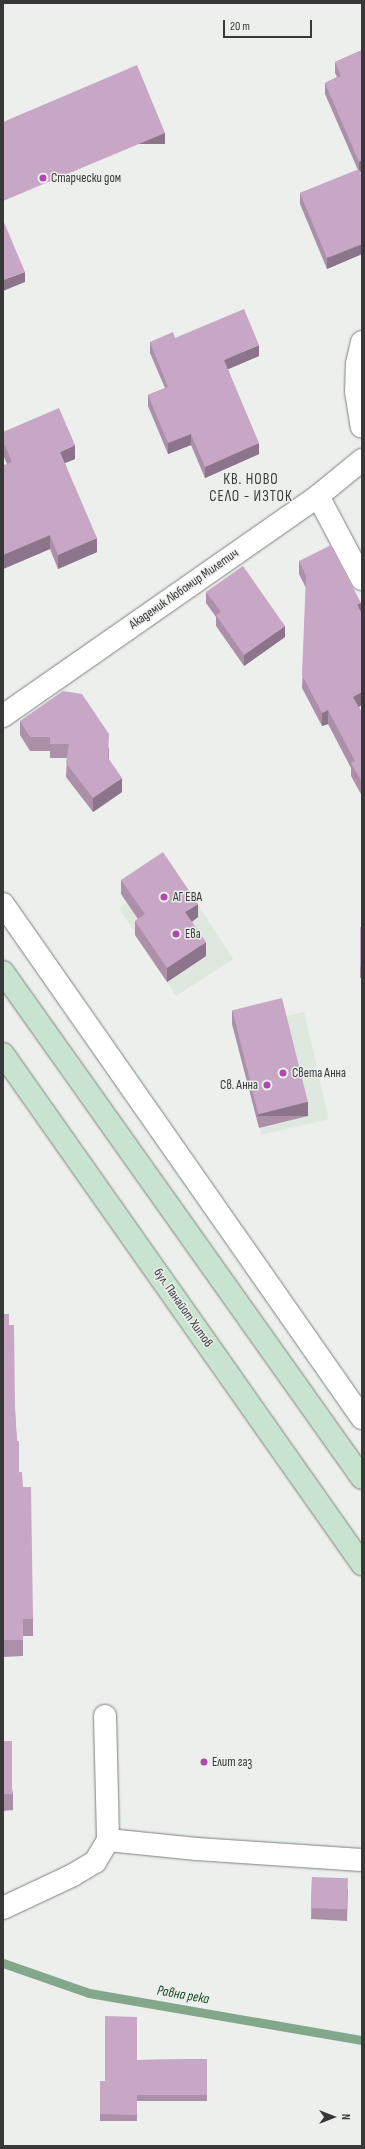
<!DOCTYPE html>
<meta charset="utf-8">
<style>
body{margin:0}
#map{position:relative;width:365px;height:2149px;overflow:hidden;background:#ecefec;font-family:"Sofia Sans Condensed",sans-serif}
div>[style]{position:absolute}
.built>*{inset:0;background:#dee8df;transform-origin:0 0}
.stream>*{height:9px;margin:-4.5px;padding:0 4.5px;transform-origin:4.5px;border-radius:4.5px;background:#83a78a}
.roads{filter:drop-shadow(0 0 1px #7e817e) drop-shadow(0 0 1px #7e817e)}
.street>*{height:22px;margin:-11px;padding:0 11px;transform-origin:11px;border-radius:11px;background:#fff}
.secondary>*{height:22px;margin:-11px;padding:0 11px;transform-origin:11px;border-radius:11px;background:#c8e4d0}
.wall>*{inset:0;background:#ac90aa;transform-origin:0 0}
.shaded-wall>*{inset:0;background:#8c758b;transform-origin:0 0}
.building>*{inset:0;background:#c8a7c6;transform-origin:0 0}
.dots>*{width:11px;height:11px;translate:-50% -50%;box-sizing:border-box;border:2px solid #ecefec;border-radius:50%}
span{translate:-50% -50%;white-space:nowrap;text-align:center;line-height:1.15;-webkit-text-stroke:3px #ecefec;paint-order:stroke}
.poi-label{font-size:13px;color:#373837}
.left{translate:0 -50%;text-align:left}
.right{translate:-100% -50%;text-align:right}
.street-label{font-size:13px;color:#373837}
.water-label{font-size:14px;color:#104a23;font-style:italic}
.quarter-label{font-size:15px;color:#393c39;letter-spacing:1px}
.frame{position:absolute;inset:0;border:4px solid #373837;pointer-events:none}
.north{position:absolute;left:313px;top:2097px;width:40px;height:40px;-webkit-text-stroke:3px #ecefec;paint-order:stroke;rotate:90deg;font-size:11px;font-weight:700;line-height:16px;text-align:center;color:#373837}
.north::after{content:'';display:block;margin:auto;width:14px;height:18px;background:#373837;clip-path:polygon(50% 0,100% 100%,50% 72%,0 100%)}
.scale{position:absolute;left:223px;top:20px;width:89px;height:18px;box-sizing:border-box;border:2px solid #373837;border-top:0;padding-left:5px;font-size:12px;line-height:14px;white-space:nowrap;color:#373837;-webkit-text-stroke:3px #ecefec;paint-order:stroke}
</style>
<div id="map">
<div class="built">
<div style="left:176px;top:871px;width:105px;height:68px;rotate:57deg"></div>
<div style="left:304px;top:1012px;width:110px;height:69px;rotate:77deg"></div>
</div>
<div class="stream">
<div style="left:3px;top:1963px;width:91px;rotate:19.2deg"></div>
<div style="left:89px;top:1993px;width:277px;rotate:9.8deg"></div>
</div>
<div class="roads">
<div class="street">
<div style="left:362px;top:342px;width:23px;rotate:103deg"></div>
<div style="left:357px;top:364px;width:27px;rotate:92deg"></div>
<div style="left:356px;top:391px;width:36px;rotate:81deg"></div>
<div style="left:318px;top:496px;width:94px;rotate:62.1deg"></div>
<div style="left:3px;top:716px;width:384px;rotate:-34.9deg"></div>
<div style="left:318px;top:496px;width:57px;rotate:-39.3deg"></div>
<div style="left:3px;top:904px;width:627px;rotate:55.07deg"></div>
<div style="left:105px;top:1716px;width:124px;rotate:88.6deg"></div>
<div style="left:108px;top:1840px;width:89px;rotate:5.8deg"></div>
<div style="left:197px;top:1849px;width:165px;rotate:3.8deg"></div>
<div style="left:3px;top:1908px;width:77px;rotate:-25.2deg"></div>
<div style="left:73px;top:1875px;width:26px;rotate:-31deg"></div>
<div style="left:95px;top:1862px;width:26px;rotate:-59deg"></div>
</div>
<div class="secondary">
<div style="left:3px;top:972px;width:620px;rotate:54.64deg"></div>
<div style="left:3px;top:1054px;width:624px;rotate:54.86deg"></div>
</div>
</div>
<div class="wall">
<div style="clip-path:polygon(362px 50px,362px 171px,360px 172px,362px 178px,362px 254px,327px 269px,300px 204px,300px 193px,358px 170px,325px 94px,325px 83px,337px 77px,335px 73px,335px 62px)"></div>
<div style="clip-path:polygon(175px 338px,259px 356px,228px 369px,259px 454px,205px 478px,191px 445px,168px 454px,148px 406px,148px 395px,165px 388px,150px 353px,150px 342px)"></div>
<div style="clip-path:polygon(3px 432px,75px 459px,65px 463px,97px 552px,58px 569px,50px 549px,3px 569px,3px 466px,7px 464px,3px 455px)"></div>
<div style="clip-path:polygon(299px 561px,361px 611px,362px 614px,362px 705px,359px 707px,362px 713px,362px 796px,351px 776px,351px 768px,328px 724px,322px 726px,302px 688px,306px 588px,299px 574px)"></div>
<div style="clip-path:polygon(206px 592px,285px 637px,244px 666px,216px 626px,216px 617px,206px 603px)"></div>
<div style="clip-path:polygon(20px 721px,109px 748px,109px 759px,122px 792px,93px 812px,66px 777px,67px 758px,50px 758px,50px 751px,30px 751px,20px 735px)"></div>
<div style="clip-path:polygon(121px 880px,198px 917px,192px 922px,206px 956px,167px 982px,135px 935px,135px 921px,138px 919px,121px 894px)"></div>
<div style="left:362px;top:927px;width:51px;height:2px;rotate:90deg"></div>
<div style="clip-path:polygon(232px 1010px,308px 1116px,259px 1128px,232px 1024px)"></div>
<div style="clip-path:polygon(3px 1314px,9px 1325px,19px 1472px,23px 1487px,33px 1619px,33px 1636px,23px 1636px,23px 1656px,3px 1657px)"></div>
<div style="clip-path:polygon(3px 1741px,13px 1794px,13px 1810px,3px 1811px)"></div>
<div style="clip-path:polygon(312px 1877px,348px 1889px,347px 1921px,311px 1919px)"></div>
<div style="clip-path:polygon(207px 2059px,207px 2101px,137px 2101px,137px 2121px,100px 2121px,100px 2081px,105px 2081px,137px 2060px)"></div>
</div>
<div class="shaded-wall">
<div style="left:165px;top:133px;width:11px;height:176px;rotate:90deg"></div>
<div style="clip-path:polygon(362px 160px,362px 171px,359px 173px,359px 162px)"></div>
<div style="clip-path:polygon(362px 244px,362px 254px,327px 269px,327px 258px)"></div>
<div style="clip-path:polygon(25px 272px,25px 282px,3px 291px,3px 280px)"></div>
<div style="clip-path:polygon(259px 345px,259px 356px,224px 371px,224px 360px)"></div>
<div style="clip-path:polygon(191px 434px,191px 445px,168px 454px,168px 443px)"></div>
<div style="clip-path:polygon(259px 443px,259px 454px,205px 478px,205px 467px)"></div>
<div style="clip-path:polygon(75px 445px,75px 459px,60px 465px,60px 452px)"></div>
<div style="clip-path:polygon(50px 535px,50px 549px,3px 569px,3px 555px)"></div>
<div style="clip-path:polygon(97px 538px,97px 552px,58px 569px,58px 555px)"></div>
<div style="clip-path:polygon(361px 603px,361px 616px,357px 604px)"></div>
<div style="clip-path:polygon(285px 626px,285px 637px,244px 666px,244px 655px)"></div>
<div style="clip-path:polygon(362px 692px,362px 705px,353px 710px,353px 697px)"></div>
<div style="clip-path:polygon(328px 710px,328px 724px,322px 726px,322px 713px)"></div>
<div style="clip-path:polygon(122px 778px,122px 792px,93px 812px,93px 798px)"></div>
<div style="clip-path:polygon(198px 904px,198px 917px,185px 926px,185px 912px)"></div>
<div style="clip-path:polygon(206px 942px,206px 956px,167px 982px,167px 968px)"></div>
<div style="left:308px;top:1102px;width:14px;height:50px;rotate:90deg"></div>
</div>
<div class="building">
<div style="clip-path:polygon(362px 50px,362px 160px,359px 162px,325px 83px,341px 76px,335px 62px)"></div>
<div style="clip-path:polygon(137px 65px,165px 133px,3px 201px,3px 122px)"></div>
<div style="clip-path:polygon(359px 169px,362px 178px,362px 244px,327px 258px,300px 193px)"></div>
<div style="clip-path:polygon(3px 220px,25px 272px,3px 280px)"></div>
<div style="clip-path:polygon(244px 309px,259px 345px,224px 360px,259px 443px,205px 467px,191px 434px,168px 443px,148px 395px,168px 387px,150px 342px,173px 332px,175px 338px)"></div>
<div style="clip-path:polygon(59px 408px,75px 445px,60px 452px,97px 538px,58px 555px,50px 535px,3px 555px,3px 482px,4px 482px,3px 481px,3px 466px,12px 462px,3px 441px,3px 432px)"></div>
<div style="clip-path:polygon(331px 545px,361px 603px,357px 604px,362px 614px,362px 692px,353px 697px,362px 713px,362px 782px,351px 763px,355px 761px,328px 710px,322px 713px,302px 675px,306px 576px,299px 561px)"></div>
<div style="clip-path:polygon(243px 566px,285px 626px,244px 655px,216px 615px,221px 612px,206px 592px)"></div>
<div style="clip-path:polygon(63px 691px,82px 694px,109px 734px,108px 758px,122px 778px,93px 798px,66px 763px,69px 744px,50px 744px,50px 737px,30px 737px,20px 721px)"></div>
<div style="clip-path:polygon(163px 852px,198px 904px,185px 912px,206px 942px,167px 968px,135px 921px,145px 914px,121px 880px)"></div>
<div style="left:362px;top:927px;width:40px;height:2px;rotate:90deg"></div>
<div style="left:282px;top:998px;width:107px;height:51px;rotate:76deg"></div>
<div style="clip-path:polygon(3px 1314px,9px 1314px,9px 1325px,14px 1325px,15px 1407px,17px 1441px,19px 1441px,19px 1472px,22px 1472px,23px 1487px,31px 1487px,33px 1619px,23px 1619px,23px 1640px,3px 1640px)"></div>
<div style="left:3px;top:1741px;width:9px;height:53px"></div>
<div style="left:312px;top:1877px;width:36px;height:31px;rotate:2deg"></div>
<div style="clip-path:polygon(105px 2016px,137px 2017px,137px 2060px,207px 2059px,207px 2095px,137px 2095px,137px 2115px,100px 2114px,100px 2081px,105px 2081px)"></div>
</div>
<div class="dots">
<div style="left:43px;top:178px;background:#ae49ae"></div>
<div style="left:164px;top:897px;background:#ae49ae"></div>
<div style="left:176px;top:934px;background:#ae49ae"></div>
<div style="left:283px;top:1073px;background:#ae49ae"></div>
<div style="left:267px;top:1085px;background:#ae49ae"></div>
<div style="left:204px;top:1762px;background:#ae49ae"></div>
</div>
<div class="poi-label">
<span class="left" style="left:51px;top:178px">Старчески дом</span>
<span class="left" style="left:173px;top:897px">АГ ЕВА</span>
<span class="left" style="left:185px;top:934px">Ева</span>
<span class="left" style="left:292px;top:1073px">Света Анна</span>
<span class="right" style="left:258px;top:1085px">Св. Анна</span>
<span class="left" style="left:212px;top:1762px">Елит газ</span>
</div>
<div class="street-label">
<span style="left:184px;top:589px;rotate:-35deg">Академик Любомир Милетич</span>
<span style="left:183px;top:1308px;rotate:55deg">бул. Панайот Хитов</span>
</div>
<div class="water-label">
<span style="left:183px;top:1995px;rotate:10deg">Равна река</span>
</div>
<div class="quarter-label">
<span style="left:251px;top:488px">КВ. НОВО<br>СЕЛО - ИЗТОК</span>
</div>
<div class="frame"></div>
<div class="north">N</div>
<div class="scale">20 m</div>
</div>
